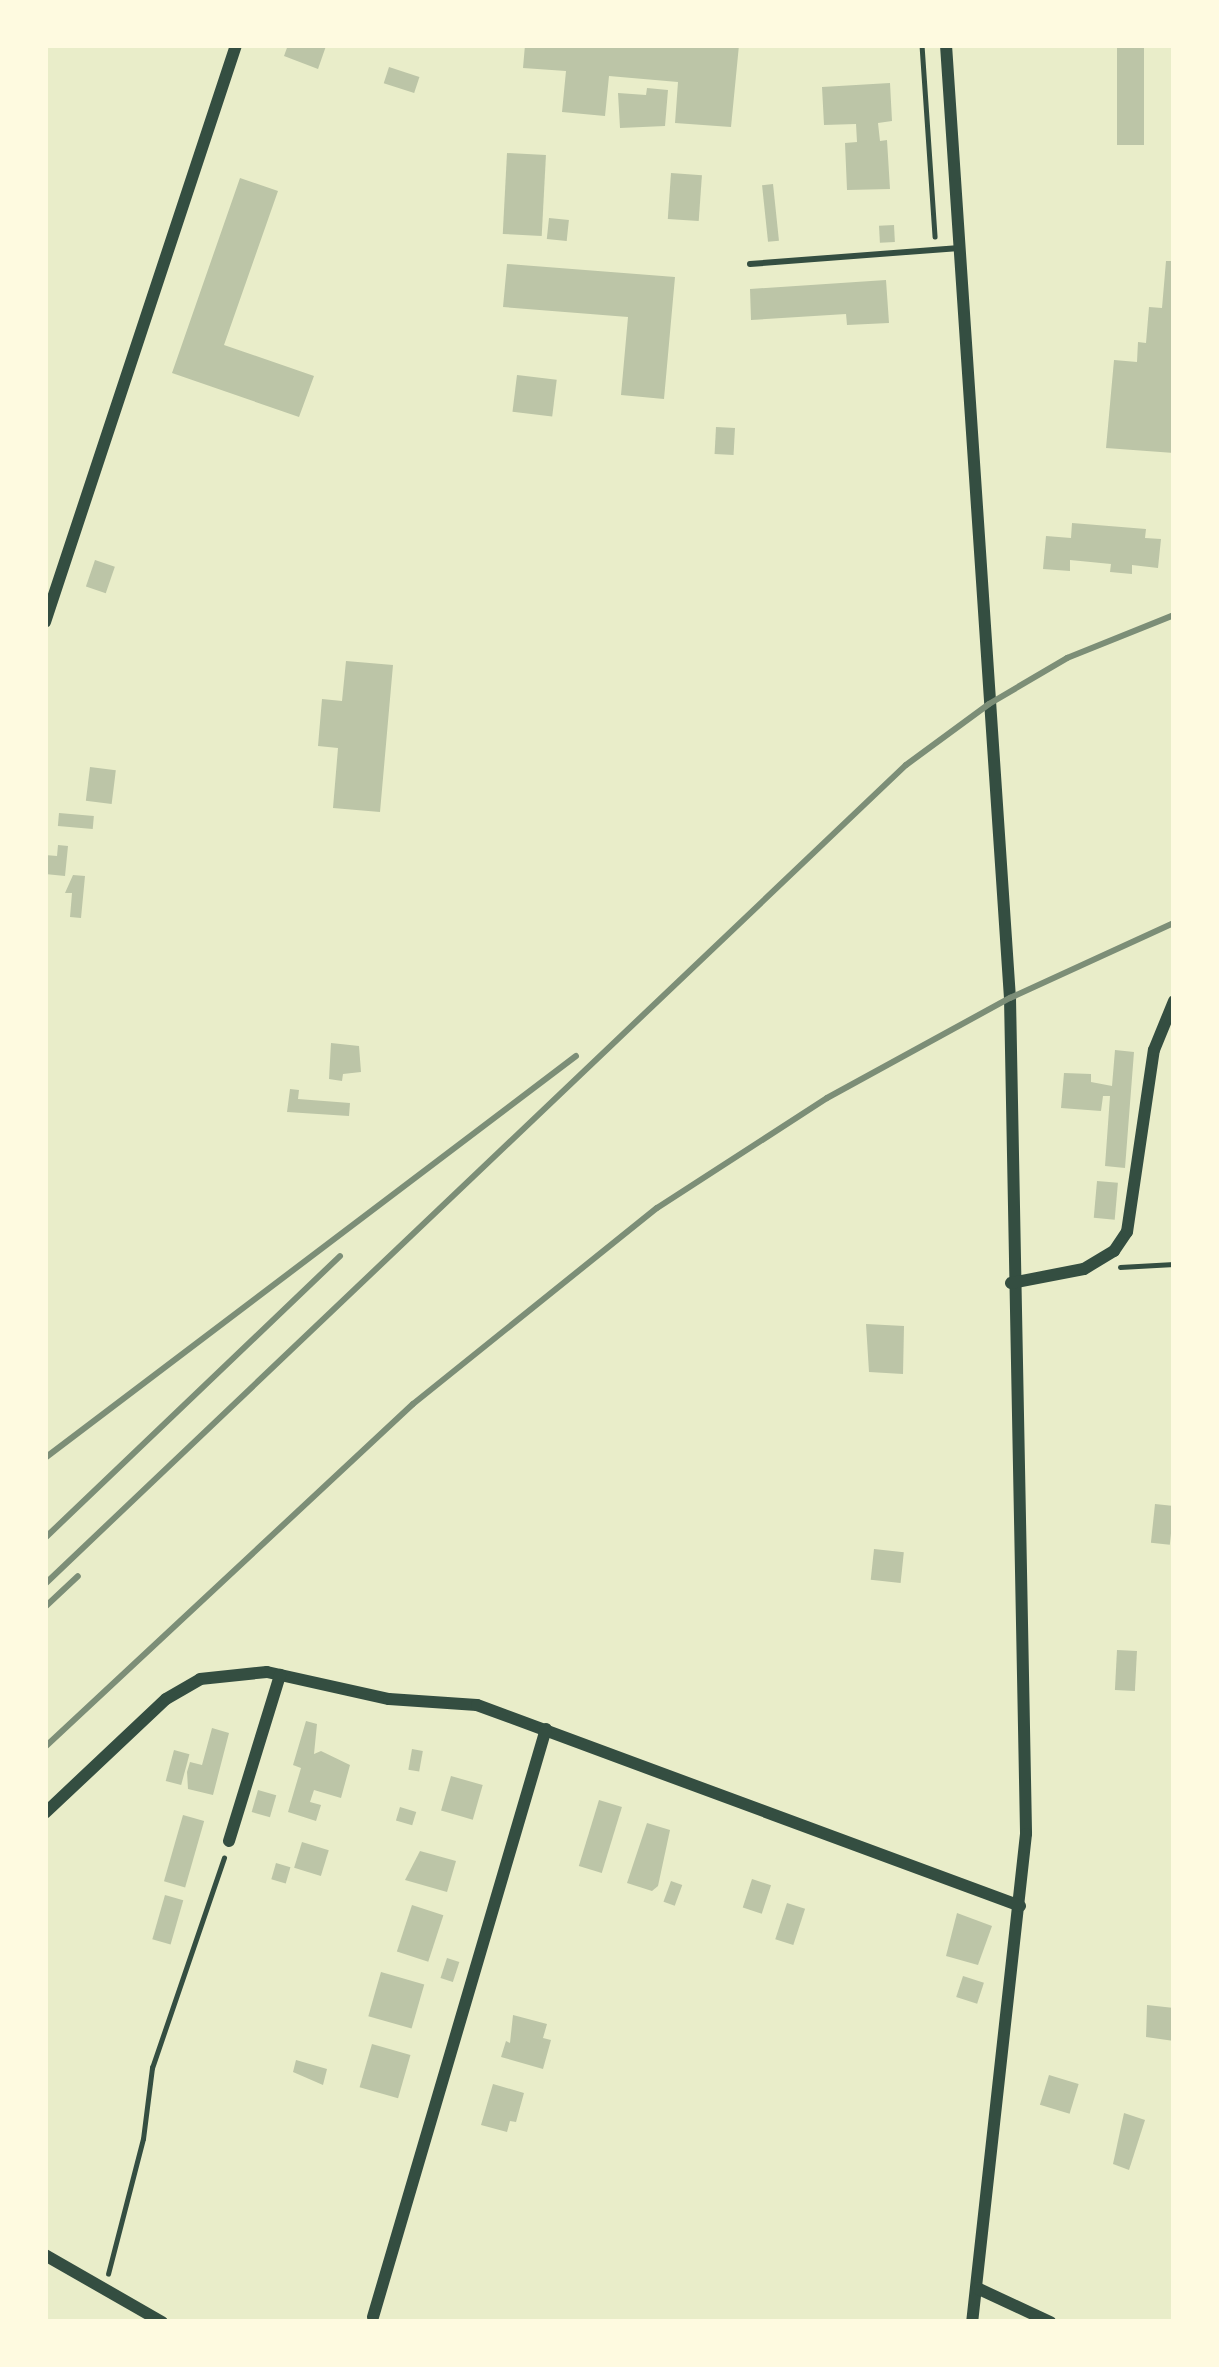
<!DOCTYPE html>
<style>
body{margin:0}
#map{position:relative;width:1219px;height:2367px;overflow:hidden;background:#e9edc9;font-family:"Asap Condensed",sans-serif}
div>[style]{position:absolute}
.building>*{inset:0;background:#bcc5a7;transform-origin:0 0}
.path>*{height:4.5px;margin:-2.25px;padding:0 2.25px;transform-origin:2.25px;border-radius:2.25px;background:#344e41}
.service>*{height:6px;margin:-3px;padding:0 3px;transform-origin:3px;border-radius:3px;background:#344e41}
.minor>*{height:12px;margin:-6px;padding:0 6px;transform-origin:6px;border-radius:6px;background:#344e41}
.rail>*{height:6px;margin:-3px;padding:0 3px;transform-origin:3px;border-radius:3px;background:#7c8e77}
span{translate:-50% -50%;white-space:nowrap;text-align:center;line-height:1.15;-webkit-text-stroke:12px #fefae0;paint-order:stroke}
.frame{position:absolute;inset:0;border:48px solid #fefae0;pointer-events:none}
</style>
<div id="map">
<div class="building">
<div style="clip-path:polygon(288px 45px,326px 46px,318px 69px,284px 56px)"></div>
<div style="clip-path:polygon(525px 45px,739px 45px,731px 127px,675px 123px,678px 82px,609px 76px,605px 116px,562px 112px,566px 71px,523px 68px)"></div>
<div style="left:1117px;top:45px;width:27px;height:100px"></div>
<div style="left:389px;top:67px;width:32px;height:17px;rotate:18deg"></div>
<div style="clip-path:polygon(890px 83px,892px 121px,878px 123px,880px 141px,887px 140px,890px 189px,847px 190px,845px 143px,857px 142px,856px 124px,824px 125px,822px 87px)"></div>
<div style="clip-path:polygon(647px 88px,668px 90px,665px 126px,620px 128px,618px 93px,646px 95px)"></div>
<div style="left:507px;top:153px;width:39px;height:81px;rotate:3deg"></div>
<div style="left:671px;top:173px;width:31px;height:46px;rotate:4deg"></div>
<div style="clip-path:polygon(240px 178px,278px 191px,224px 345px,314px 376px,299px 417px,172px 373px)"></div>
<div style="left:773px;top:184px;width:57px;height:11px;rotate:84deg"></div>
<div style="left:549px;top:218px;width:20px;height:21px;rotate:6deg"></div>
<div style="left:894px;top:225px;width:17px;height:15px;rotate:87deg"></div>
<div style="clip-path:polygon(1166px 261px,1174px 261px,1174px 453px,1106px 448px,1114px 360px,1137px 362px,1138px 342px,1146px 343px,1149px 307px,1162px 308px)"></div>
<div style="clip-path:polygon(507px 264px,675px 277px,664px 399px,621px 395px,628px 317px,503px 307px)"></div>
<div style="clip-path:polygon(886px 280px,889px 323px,847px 325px,846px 314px,751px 320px,750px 289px)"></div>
<div style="left:517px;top:375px;width:40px;height:37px;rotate:7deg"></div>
<div style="left:716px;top:427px;width:19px;height:27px;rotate:3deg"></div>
<div style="clip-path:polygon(1072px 523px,1146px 529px,1145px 538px,1161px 539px,1158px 568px,1132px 565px,1132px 574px,1110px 572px,1111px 564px,1070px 560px,1070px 571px,1043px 569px,1046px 536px,1071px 538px)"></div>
<div style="left:95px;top:560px;width:21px;height:28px;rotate:19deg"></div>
<div style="clip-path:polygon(346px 661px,393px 665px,380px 812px,333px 808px,338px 748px,318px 746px,322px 699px,342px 701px)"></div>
<div style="left:90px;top:767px;width:26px;height:34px;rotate:7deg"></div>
<div style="left:59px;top:813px;width:35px;height:13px;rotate:5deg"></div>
<div style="clip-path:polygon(58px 845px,68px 846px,65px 876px,45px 874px,45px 855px,57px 856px)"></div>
<div style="clip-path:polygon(73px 875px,85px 876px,81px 918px,70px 917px,72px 893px,65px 893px)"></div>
<div style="clip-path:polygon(331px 1043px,359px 1046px,361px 1072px,343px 1074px,342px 1081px,329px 1079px)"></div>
<div style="clip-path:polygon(1115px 1050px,1134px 1052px,1125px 1168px,1105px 1166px,1110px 1096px,1103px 1096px,1101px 1111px,1061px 1108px,1064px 1073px,1091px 1074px,1091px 1082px,1112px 1086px)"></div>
<div style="clip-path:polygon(290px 1089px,299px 1090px,298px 1099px,350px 1103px,349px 1116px,287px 1112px)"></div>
<div style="left:1097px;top:1181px;width:21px;height:37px;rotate:5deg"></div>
<div style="clip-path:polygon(866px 1324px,904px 1326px,903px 1374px,869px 1372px)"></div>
<div style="left:1155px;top:1504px;width:19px;height:39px;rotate:6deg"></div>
<div style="left:874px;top:1549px;width:30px;height:31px;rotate:6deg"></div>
<div style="left:1117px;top:1650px;width:20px;height:40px;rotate:3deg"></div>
<div style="clip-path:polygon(306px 1721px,317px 1724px,314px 1754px,321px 1751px,350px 1765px,341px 1798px,314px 1790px,310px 1802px,321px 1805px,316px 1821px,288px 1812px,301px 1768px,293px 1765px)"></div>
<div style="clip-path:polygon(212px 1728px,229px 1733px,213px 1795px,188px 1789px,187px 1772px,190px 1762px,202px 1765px)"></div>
<div style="left:412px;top:1749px;width:11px;height:21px;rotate:10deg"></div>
<div style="left:174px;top:1750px;width:16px;height:32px;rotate:15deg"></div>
<div style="left:451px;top:1776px;width:33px;height:36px;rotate:16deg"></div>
<div style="left:258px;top:1790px;width:19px;height:23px;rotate:16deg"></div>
<div style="left:599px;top:1800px;width:24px;height:69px;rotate:17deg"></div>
<div style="left:400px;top:1807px;width:17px;height:14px;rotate:17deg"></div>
<div style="left:183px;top:1815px;width:22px;height:69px;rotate:16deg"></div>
<div style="clip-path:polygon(647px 1823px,670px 1830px,658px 1886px,652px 1891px,627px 1883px)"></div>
<div style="left:302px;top:1842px;width:28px;height:27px;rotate:17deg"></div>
<div style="clip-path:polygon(420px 1851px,456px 1861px,447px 1892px,405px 1880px)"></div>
<div style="left:276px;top:1863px;width:15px;height:17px;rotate:16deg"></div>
<div style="left:752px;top:1879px;width:20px;height:30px;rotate:18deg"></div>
<div style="left:671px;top:1881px;width:12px;height:22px;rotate:20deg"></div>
<div style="left:165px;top:1895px;width:19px;height:46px;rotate:16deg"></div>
<div style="left:787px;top:1903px;width:19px;height:38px;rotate:18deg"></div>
<div style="left:412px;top:1905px;width:33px;height:49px;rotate:18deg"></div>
<div style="clip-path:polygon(957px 1913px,992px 1926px,978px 1965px,946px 1956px)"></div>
<div style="left:447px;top:1958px;width:13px;height:21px;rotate:18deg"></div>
<div style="left:381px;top:1972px;width:45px;height:46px;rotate:16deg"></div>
<div style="left:963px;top:1976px;width:22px;height:22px;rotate:18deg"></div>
<div style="clip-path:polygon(1147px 2005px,1174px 2008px,1174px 2041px,1146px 2037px)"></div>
<div style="clip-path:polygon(513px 2015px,547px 2024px,543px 2038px,551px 2040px,543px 2069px,501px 2057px,506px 2041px,510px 2043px)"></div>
<div style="left:372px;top:2044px;width:40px;height:45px;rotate:16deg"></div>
<div style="clip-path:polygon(296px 2060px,327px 2069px,323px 2085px,293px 2072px)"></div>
<div style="left:1049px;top:2075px;width:31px;height:31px;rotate:17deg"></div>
<div style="clip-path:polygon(493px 2084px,524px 2093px,516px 2122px,510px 2121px,507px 2132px,481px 2125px)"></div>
<div style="clip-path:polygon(1124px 2113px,1145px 2120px,1129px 2170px,1113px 2164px)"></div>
</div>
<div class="path">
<div style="left:922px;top:45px;width:192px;rotate:86.1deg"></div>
<div style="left:1120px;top:1267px;width:54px;rotate:-3.2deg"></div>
<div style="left:108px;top:2274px;width:139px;rotate:-75.5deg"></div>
<div style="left:143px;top:2139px;width:72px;rotate:-82.8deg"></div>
<div style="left:152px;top:2068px;width:222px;rotate:-71.1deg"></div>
</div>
<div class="service">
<div style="left:750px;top:264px;width:210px;rotate:-4.4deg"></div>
</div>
<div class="minor">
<div style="left:946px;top:45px;width:955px;rotate:86.16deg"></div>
<div style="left:1010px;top:998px;width:836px;rotate:88.9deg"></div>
<div style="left:1026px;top:1834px;width:491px;rotate:96.3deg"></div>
<div style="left:45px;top:622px;width:608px;rotate:-71.68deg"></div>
<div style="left:1011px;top:1283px;width:74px;rotate:-10.9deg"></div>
<div style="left:1084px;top:1269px;width:35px;rotate:-31deg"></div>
<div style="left:1114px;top:1251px;width:23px;rotate:-56deg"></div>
<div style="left:1127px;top:1232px;width:184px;rotate:-81.6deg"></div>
<div style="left:1154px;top:1050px;width:53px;rotate:-67.8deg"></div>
<div style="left:45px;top:1813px;width:166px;rotate:-43.3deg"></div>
<div style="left:166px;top:1699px;width:39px;rotate:-30deg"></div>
<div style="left:200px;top:1679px;width:67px;rotate:-6deg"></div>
<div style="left:267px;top:1672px;width:125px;rotate:12.5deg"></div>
<div style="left:389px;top:1699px;width:88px;rotate:3.9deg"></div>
<div style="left:477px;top:1705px;width:579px;rotate:20.31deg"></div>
<div style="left:229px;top:1841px;width:174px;rotate:-72.9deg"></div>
<div style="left:45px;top:2255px;width:135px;rotate:29.8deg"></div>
<div style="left:977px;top:2288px;width:81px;rotate:25deg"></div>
<div style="left:373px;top:2317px;width:613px;rotate:-73.61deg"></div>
</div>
<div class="rail">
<div style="left:45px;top:1458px;width:666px;rotate:-37.13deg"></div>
<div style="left:45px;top:1538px;width:408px;rotate:-43.7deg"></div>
<div style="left:45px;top:1584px;width:1188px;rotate:-43.57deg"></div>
<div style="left:906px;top:765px;width:103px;rotate:-36.3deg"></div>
<div style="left:989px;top:704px;width:91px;rotate:-30.5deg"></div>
<div style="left:1067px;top:658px;width:115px;rotate:-21.9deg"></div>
<div style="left:45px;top:1607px;width:45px;rotate:-43.2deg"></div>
<div style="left:45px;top:1747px;width:503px;rotate:-42.99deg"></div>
<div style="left:413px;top:1404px;width:313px;rotate:-38.8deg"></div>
<div style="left:657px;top:1208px;width:202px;rotate:-32.9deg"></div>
<div style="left:827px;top:1098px;width:209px;rotate:-28.7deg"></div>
<div style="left:1010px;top:998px;width:180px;rotate:-24.6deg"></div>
</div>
<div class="frame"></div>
</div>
